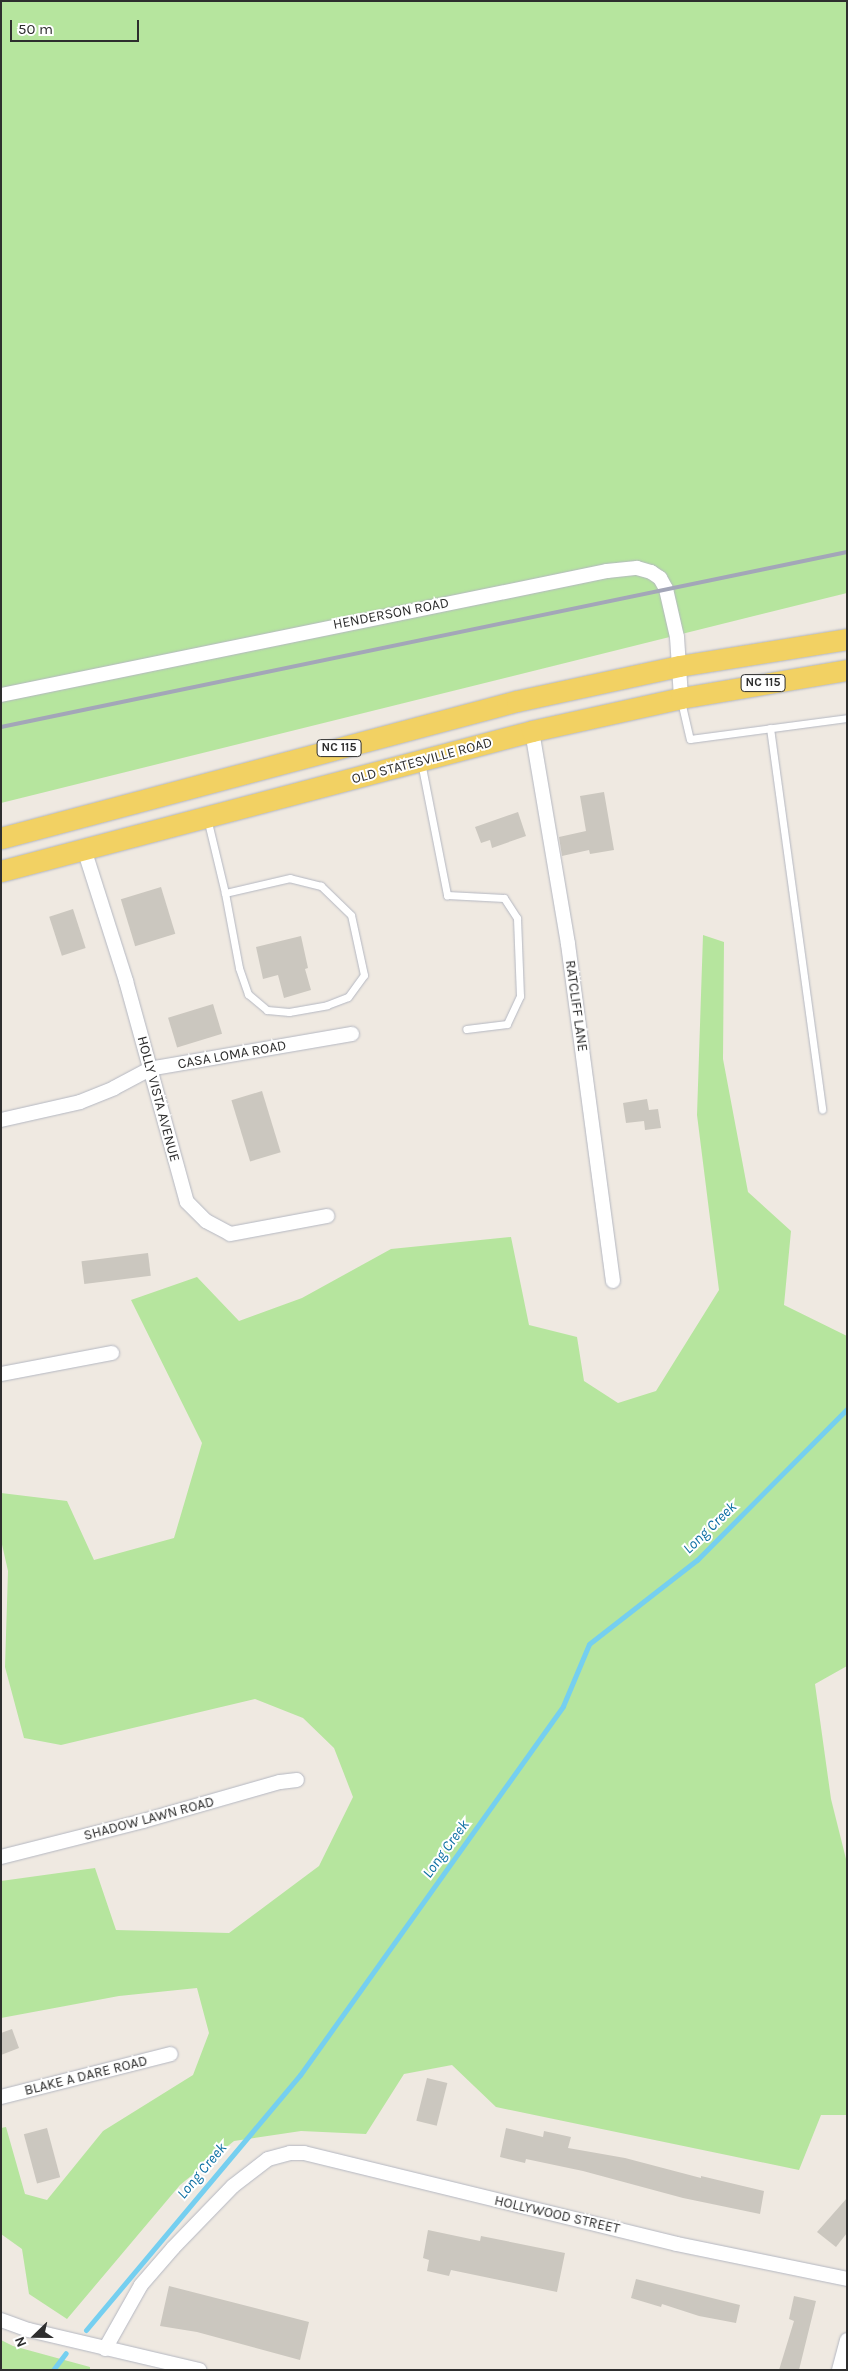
<!DOCTYPE html>
<style>
body{margin:0}
#map{position:relative;width:848px;height:2371px;overflow:hidden;background:#efe9e1;font-family:Karla,sans-serif}
div>[style]{position:absolute}
.green>*{inset:0;background:#b6e59e}
.stream>*{height:5px;margin:-2.5px;padding:0 2.5px;transform-origin:2.5px;border-radius:2.5px;background:#75cff0}
.building>*{inset:0;background:#cbc7bf;transform-origin:0 0}
.roads{filter:drop-shadow(0 0 1px #b4b7c1) drop-shadow(0 0 1px #b4b7c1)}
.service>*{height:7px;margin:-3.5px;padding:0 3.5px;transform-origin:3.5px;border-radius:3.5px;background:#fff}
.minor>*{height:14px;margin:-7px;padding:0 7px;transform-origin:7px;border-radius:7px;background:#fff}
.primary>*{height:21px;margin:-10.5px;padding:0 10.5px;transform-origin:10.5px;border-radius:10.5px;background:#f2d163}
.rail>*{height:4px;margin:-2px;padding:0 2px;transform-origin:2px;border-radius:2px;background:#a3a6b8}
span{translate:-50% -50%;white-space:nowrap;text-align:center;line-height:1.15;-webkit-text-stroke:4px #fff;paint-order:stroke}
.shield-label span{padding:1px 4px;background:#fff;border:1px solid;border-radius:4px;-webkit-text-stroke-width:0}
.shield-label{font-size:12px;color:#2e2e2e;font-weight:700}
.street-label{font-size:14px;color:#2e2e2e}
.water-label{font-size:15px;color:#0d6fa3;font-style:italic}
.frame{position:absolute;inset:0;border:2px solid #2e2e2e;pointer-events:none}
.north{position:absolute;left:10px;top:2311px;width:50px;height:50px;-webkit-text-stroke:4px #fff;paint-order:stroke;rotate:248deg;font-size:14px;font-weight:700;line-height:20px;text-align:center;color:#2e2e2e}
.north::after{content:'';display:block;margin:auto;width:18px;height:22px;background:#2e2e2e;clip-path:polygon(50% 0,100% 100%,50% 72%,0 100%)}
.scale{position:absolute;left:10px;top:20px;width:129px;height:22px;box-sizing:border-box;border:2px solid #2e2e2e;border-top:0;padding-left:6px;font-size:15px;line-height:18px;white-space:nowrap;color:#2e2e2e;-webkit-text-stroke:4px #fff;paint-order:stroke}
</style>
<div id="map">
<div class="green">
<div style="clip-path:polygon(1px 1px,847px 1px,847px 593px,1px 803px)"></div>
<div style="clip-path:polygon(703px 935px,724px 942px,723px 1059px,748px 1192px,791px 1231px,784px 1305px,847px 1336px,847px 1666px,815px 1684px,831px 1799px,847px 1863px,847px 2115px,821px 2115px,799px 2170px,496px 2107px,452px 2065px,404px 2074px,366px 2134px,301px 2131px,234px 2141px,180px 2185px,67px 2319px,29px 2294px,22px 2249px,1px 2234px,1px 2128px,6px 2127px,25px 2194px,47px 2200px,103px 2131px,193px 2075px,209px 2033px,197px 1988px,119px 1996px,1px 2018px,1px 1881px,95px 1868px,116px 1930px,229px 1933px,319px 1866px,353px 1797px,334px 1748px,303px 1718px,255px 1699px,61px 1745px,24px 1738px,5px 1667px,8px 1571px,1px 1540px,1px 1493px,67px 1501px,94px 1560px,174px 1538px,202px 1443px,131px 1300px,197px 1277px,239px 1321px,302px 1298px,391px 1249px,511px 1237px,529px 1325px,577px 1337px,584px 1381px,618px 1403px,656px 1391px,719px 1290px,697px 1115px)"></div>
<div style="clip-path:polygon(1px 2340px,13px 2346px,90px 2367px,90px 2370px,1px 2370px)"></div>
</div>
<div class="stream">
<div style="left:86px;top:2330px;width:333px;rotate:-50deg"></div>
<div style="left:300px;top:2075px;width:453px;rotate:-54.5deg"></div>
<div style="left:563px;top:1706px;width:67px;rotate:-67.2deg"></div>
<div style="left:589px;top:1644px;width:137px;rotate:-37.9deg"></div>
<div style="left:697px;top:1560px;width:213px;rotate:-45.2deg"></div>
<div style="left:53px;top:2370px;width:21px;rotate:-53deg"></div>
</div>
<div class="building">
<div style="clip-path:polygon(604px 792px,614px 850px,590px 854px,589px 850px,562px 856px,559px 837px,586px 831px,580px 796px)"></div>
<div style="clip-path:polygon(518px 812px,526px 836px,492px 848px,490px 840px,481px 843px,475px 827px)"></div>
<div style="left:161px;top:887px;width:49px;height:42px;rotate:73deg"></div>
<div style="left:73px;top:909px;width:41px;height:25px;rotate:72deg"></div>
<div style="clip-path:polygon(301px 936px,308px 968px,305px 969px,311px 990px,284px 998px,278px 975px,263px 979px,256px 947px)"></div>
<div style="left:213px;top:1004px;width:31px;height:47px;rotate:73deg"></div>
<div style="left:262px;top:1091px;width:64px;height:32px;rotate:73deg"></div>
<div style="clip-path:polygon(647px 1099px,649px 1110px,658px 1109px,661px 1128px,645px 1130px,644px 1121px,626px 1123px,623px 1103px)"></div>
<div style="left:148px;top:1253px;width:23px;height:67px;rotate:83deg"></div>
<div style="clip-path:polygon(12px 2029px,19px 2048px,1px 2055px,1px 2033px)"></div>
<div style="left:427px;top:2078px;width:21px;height:44px;rotate:14deg"></div>
<div style="left:47px;top:2128px;width:51px;height:24px;rotate:75deg"></div>
<div style="clip-path:polygon(506px 2128px,543px 2137px,544px 2131px,571px 2137px,568px 2148px,625px 2158px,701px 2178px,701px 2176px,764px 2191px,760px 2214px,683px 2198px,583px 2171px,526px 2159px,525px 2163px,500px 2157px)"></div>
<div style="clip-path:polygon(847px 2198px,847px 2233px,836px 2247px,817px 2232px)"></div>
<div style="clip-path:polygon(428px 2230px,480px 2241px,481px 2236px,565px 2253px,557px 2292px,451px 2270px,449px 2276px,427px 2271px,429px 2260px,423px 2258px)"></div>
<div style="clip-path:polygon(636px 2279px,740px 2305px,736px 2323px,699px 2316px,662px 2304px,661px 2307px,631px 2298px)"></div>
<div style="clip-path:polygon(169px 2286px,309px 2322px,300px 2360px,197px 2332px,160px 2326px)"></div>
<div style="clip-path:polygon(794px 2296px,816px 2301px,799px 2370px,779px 2370px,794px 2321px,789px 2319px)"></div>
</div>
<div class="roads">
<div class="service">
<div style="left:681px;top:701px;width:39px;rotate:77deg"></div>
<div style="left:690px;top:739px;width:158px;rotate:-7.6deg"></div>
<div style="left:770px;top:728px;width:385px;rotate:82.2deg"></div>
<div style="left:421px;top:762px;width:136px;rotate:78.9deg"></div>
<div style="left:447px;top:895px;width:57px;rotate:3deg"></div>
<div style="left:504px;top:898px;width:24px;rotate:57deg"></div>
<div style="left:517px;top:918px;width:78px;rotate:87.8deg"></div>
<div style="left:520px;top:996px;width:31px;rotate:115deg"></div>
<div style="left:507px;top:1024px;width:41px;rotate:173deg"></div>
<div style="left:207px;top:818px;width:77px;rotate:76.5deg"></div>
<div style="left:225px;top:893px;width:76px;rotate:79.4deg"></div>
<div style="left:239px;top:968px;width:28px;rotate:71deg"></div>
<div style="left:248px;top:994px;width:25px;rotate:40deg"></div>
<div style="left:267px;top:1010px;width:22px;rotate:5deg"></div>
<div style="left:289px;top:1012px;width:39px;rotate:-10deg"></div>
<div style="left:327px;top:1005px;width:22px;rotate:-21deg"></div>
<div style="left:348px;top:997px;width:27px;rotate:-54deg"></div>
<div style="left:364px;top:975px;width:61px;rotate:-102.2deg"></div>
<div style="left:351px;top:915px;width:42px;rotate:-136deg"></div>
<div style="left:321px;top:886px;width:32px;rotate:-166deg"></div>
<div style="left:290px;top:878px;width:67px;rotate:167deg"></div>
</div>
<div class="minor">
<div style="left:1px;top:695px;width:619px;rotate:-11.56deg"></div>
<div style="left:607px;top:571px;width:30px;rotate:-6deg"></div>
<div style="left:637px;top:568px;width:15px;rotate:16deg"></div>
<div style="left:651px;top:572px;width:11px;rotate:34deg"></div>
<div style="left:660px;top:578px;width:13px;rotate:61deg"></div>
<div style="left:666px;top:589px;width:49px;rotate:77.1deg"></div>
<div style="left:677px;top:637px;width:61px;rotate:86.2deg"></div>
<div style="left:532px;top:731px;width:216px;rotate:80.4deg"></div>
<div style="left:568px;top:944px;width:340px;rotate:82.4deg"></div>
<div style="left:84px;top:849px;width:139px;rotate:72.3deg"></div>
<div style="left:126px;top:981px;width:229px;rotate:74.6deg"></div>
<div style="left:187px;top:1202px;width:27px;rotate:45deg"></div>
<div style="left:206px;top:1221px;width:27px;rotate:28deg"></div>
<div style="left:230px;top:1234px;width:99px;rotate:-10.5deg"></div>
<div style="left:1px;top:1120px;width:81px;rotate:-12.8deg"></div>
<div style="left:80px;top:1102px;width:37px;rotate:-22deg"></div>
<div style="left:114px;top:1088px;width:40px;rotate:-28deg"></div>
<div style="left:149px;top:1069px;width:206px;rotate:-9.8deg"></div>
<div style="left:1px;top:1374px;width:113px;rotate:-10.7deg"></div>
<div style="left:1px;top:1857px;width:146px;rotate:-14.2deg"></div>
<div style="left:143px;top:1821px;width:142px;rotate:-15.9deg"></div>
<div style="left:280px;top:1782px;width:17px;rotate:-7deg"></div>
<div style="left:1px;top:2097px;width:175px;rotate:-14.2deg"></div>
<div style="left:1px;top:2320px;width:30px;rotate:20deg"></div>
<div style="left:29px;top:2330px;width:175px;rotate:13.2deg"></div>
<div style="left:105px;top:2349px;width:73px;rotate:-60.6deg"></div>
<div style="left:141px;top:2285px;width:49px;rotate:-49.1deg"></div>
<div style="left:173px;top:2248px;width:86px;rotate:-45.9deg"></div>
<div style="left:233px;top:2186px;width:44px;rotate:-37.6deg"></div>
<div style="left:268px;top:2159px;width:23px;rotate:-15deg"></div>
<div style="left:290px;top:2153px;width:14px"></div>
<div style="left:304px;top:2153px;width:384px;rotate:13.7deg"></div>
<div style="left:677px;top:2244px;width:174px;rotate:11.6deg"></div>
<div style="left:839px;top:2370px;width:31px;rotate:-75deg"></div>
</div>
<div class="primary">
<div style="left:1px;top:838px;width:534px;rotate:-14.87deg"></div>
<div style="left:517px;top:701px;width:166px;rotate:-12.2deg"></div>
<div style="left:679px;top:666px;width:170px;rotate:-9.1deg"></div>
<div style="left:1px;top:871px;width:549px;rotate:-14.77deg"></div>
<div style="left:532px;top:731px;width:153px;rotate:-12.5deg"></div>
<div style="left:681px;top:698px;width:168px;rotate:-9.6deg"></div>
</div>
</div>
<div class="rail">
<div style="left:1px;top:727px;width:864px;rotate:-11.69deg"></div>
</div>
<div class="shield-label">
<span style="left:763px;top:683px">NC 115</span>
<span style="left:339px;top:748px">NC 115</span>
</div>
<div class="street-label">
<span style="left:391px;top:614px;rotate:-11deg">HENDERSON ROAD</span>
<span style="left:422px;top:761px;rotate:-15deg">OLD STATESVILLE ROAD</span>
<span style="left:576px;top:1006px;rotate:82deg">RATCLIFF LANE</span>
<span style="left:232px;top:1055px;rotate:-10deg">CASA LOMA ROAD</span>
<span style="left:158px;top:1099px;rotate:75deg">HOLLY VISTA AVENUE</span>
<span style="left:149px;top:1819px;rotate:-15deg">SHADOW LAWN ROAD</span>
<span style="left:86px;top:2076px;rotate:-14deg">BLAKE A DARE ROAD</span>
<span style="left:557px;top:2215px;rotate:13deg">HOLLYWOOD STREET</span>
</div>
<div class="water-label">
<span style="left:710px;top:1528px;rotate:-44deg">Long Creek</span>
<span style="left:446px;top:1849px;rotate:-54deg">Long Creek</span>
<span style="left:202px;top:2171px;rotate:-50deg">Long Creek</span>
</div>
<div class="frame"></div>
<div class="north">N</div>
<div class="scale">50 m</div>
</div>
